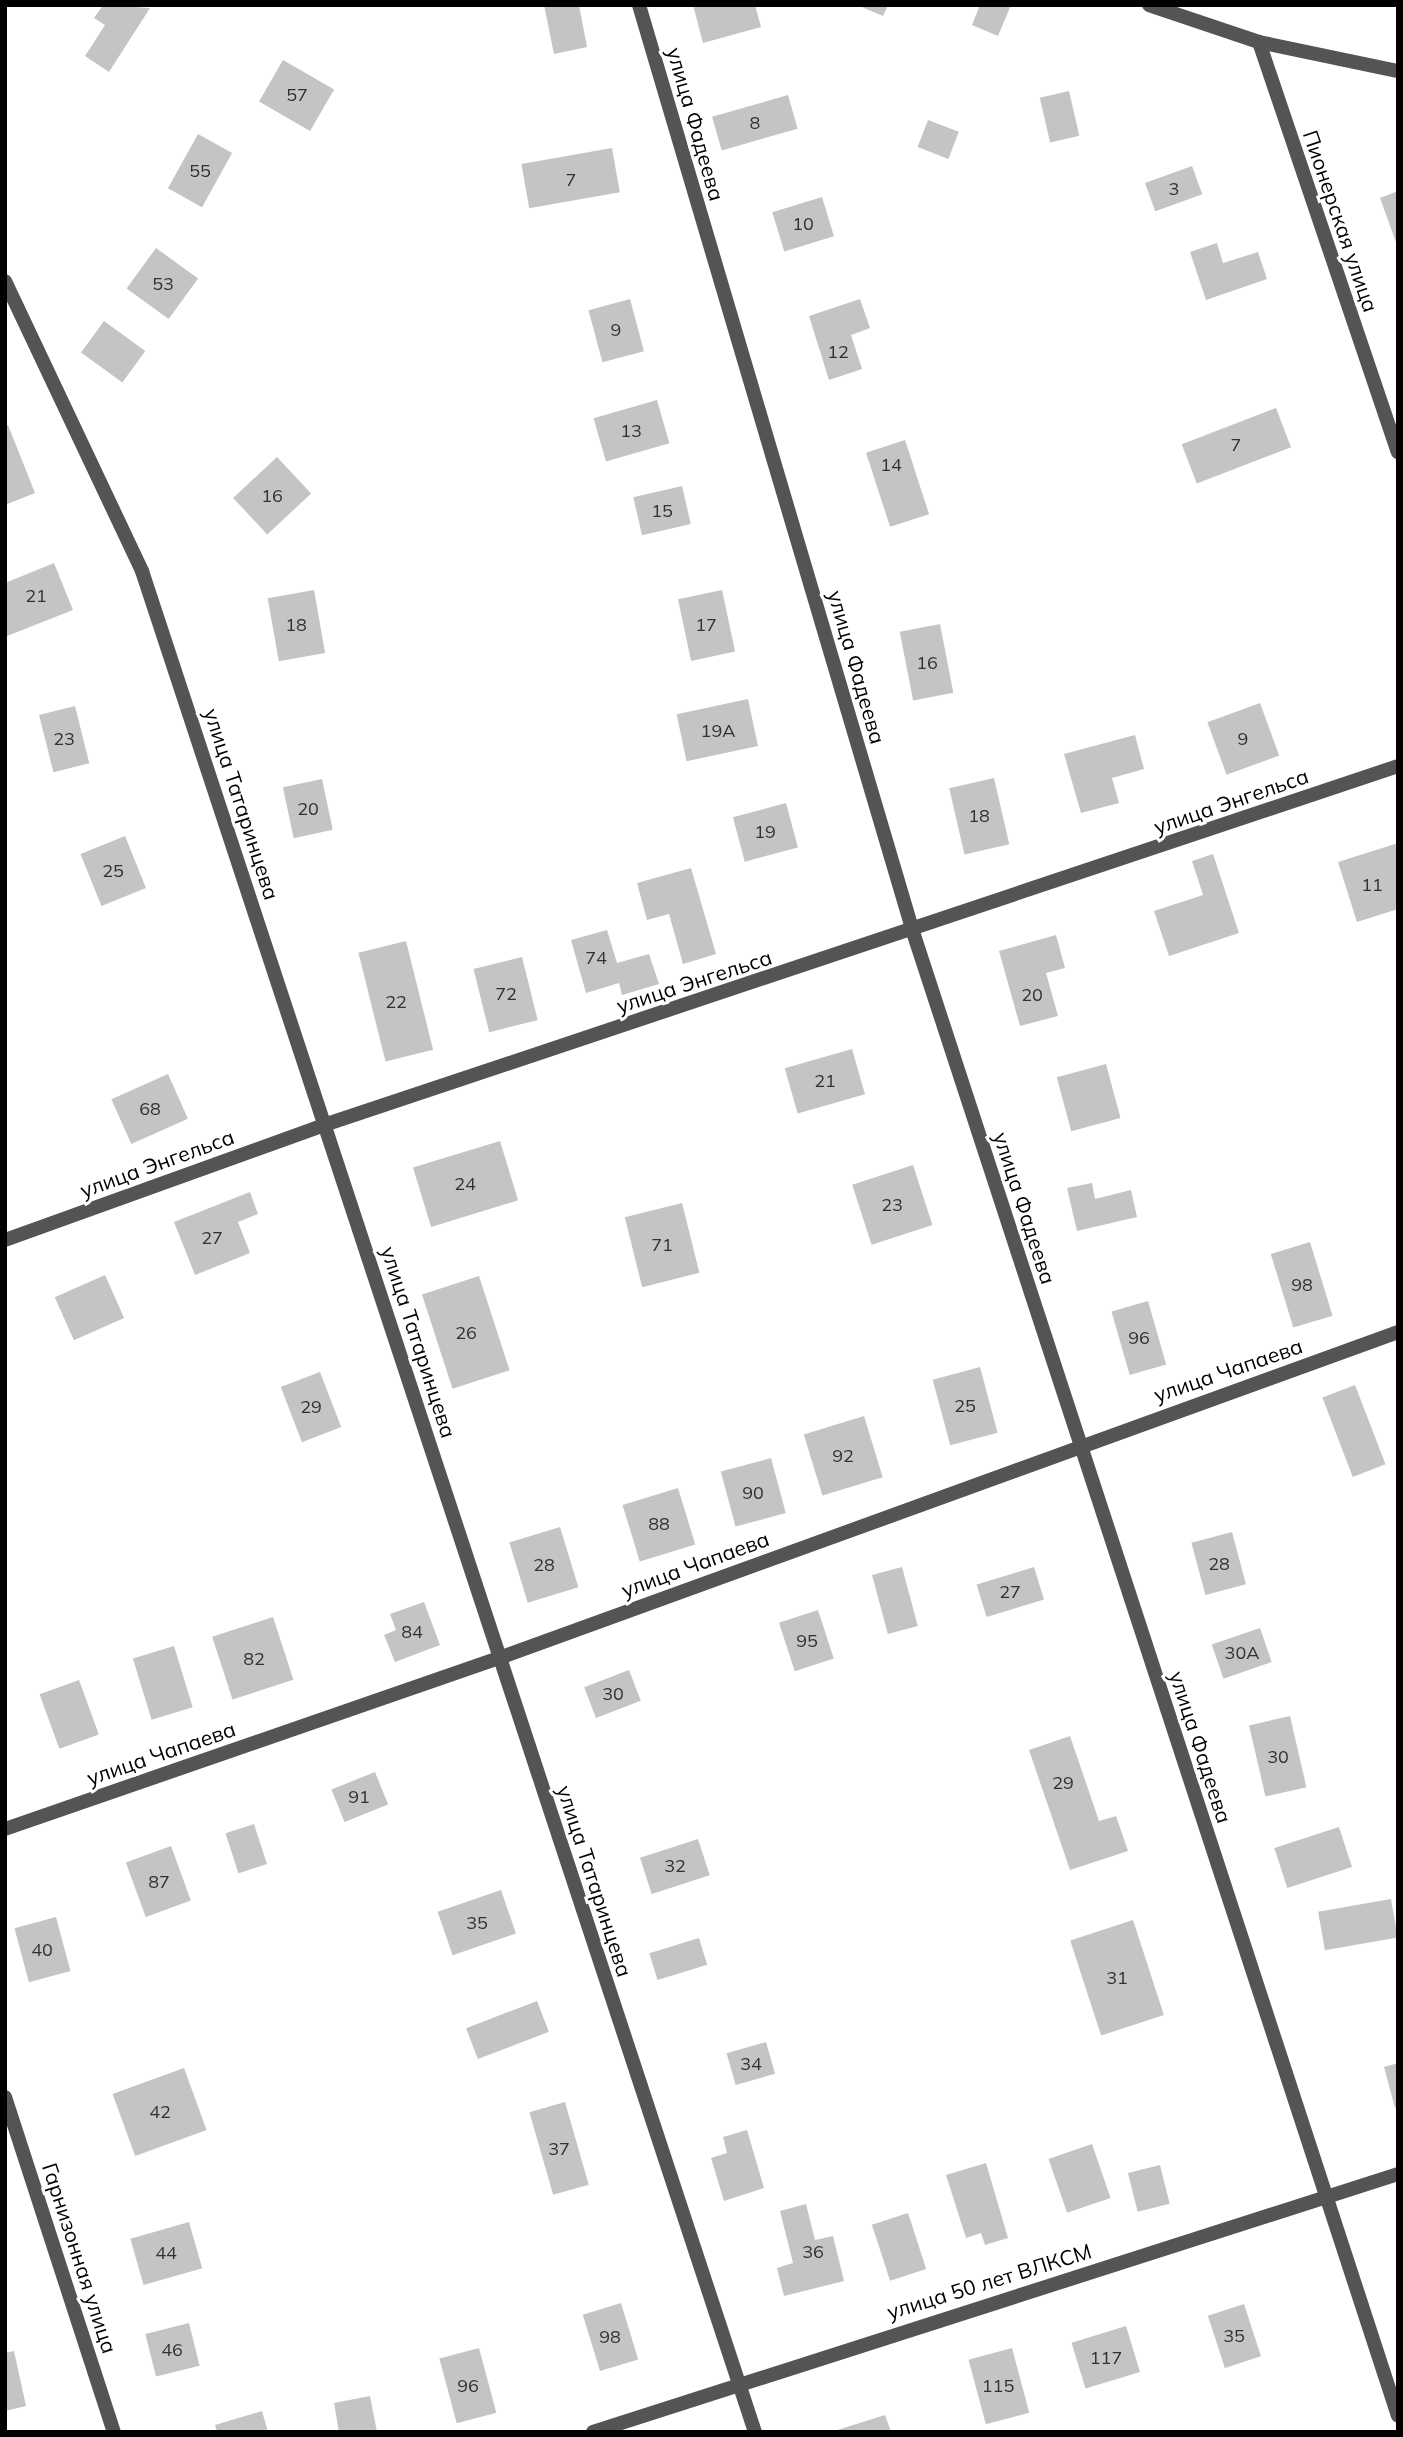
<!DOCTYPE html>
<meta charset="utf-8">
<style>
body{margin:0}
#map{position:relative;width:1403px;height:2437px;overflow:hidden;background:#fff;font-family:Mulish,sans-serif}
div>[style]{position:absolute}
.building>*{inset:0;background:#c4c4c4;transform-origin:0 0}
.minor>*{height:14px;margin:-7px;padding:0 7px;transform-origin:7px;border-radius:7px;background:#545454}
.tertiary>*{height:14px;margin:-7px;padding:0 7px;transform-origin:7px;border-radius:7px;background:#545454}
span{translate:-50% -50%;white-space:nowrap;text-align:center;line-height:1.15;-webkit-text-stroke:6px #fff;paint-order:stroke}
.number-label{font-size:18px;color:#313131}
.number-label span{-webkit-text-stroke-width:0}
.street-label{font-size:21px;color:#000}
.frame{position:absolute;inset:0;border:7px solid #000;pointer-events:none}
</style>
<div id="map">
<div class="building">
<div style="clip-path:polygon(103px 5px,150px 8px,109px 72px,85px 56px,105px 25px,94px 18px)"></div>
<div style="clip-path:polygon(544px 5px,579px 5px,587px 47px,554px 54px)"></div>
<div style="clip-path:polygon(693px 5px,755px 5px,761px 27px,703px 43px)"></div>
<div style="clip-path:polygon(857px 5px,888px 5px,883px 16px)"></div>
<div style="clip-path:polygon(980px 5px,1011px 5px,998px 36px,972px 25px)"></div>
<div style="left:283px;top:60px;width:59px;height:48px;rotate:30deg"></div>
<div style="left:1069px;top:91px;width:46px;height:30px;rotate:77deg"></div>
<div style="left:788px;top:95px;width:35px;height:79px;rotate:74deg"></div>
<div style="left:928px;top:120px;width:33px;height:29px;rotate:21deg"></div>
<div style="left:198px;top:134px;width:39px;height:62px;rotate:29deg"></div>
<div style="left:612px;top:148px;width:45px;height:92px;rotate:80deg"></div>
<div style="left:1192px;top:166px;width:30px;height:50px;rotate:70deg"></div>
<div style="clip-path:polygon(1398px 191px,1398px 245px,1397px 245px,1380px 198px)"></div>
<div style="left:822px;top:197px;width:41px;height:52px;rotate:73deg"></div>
<div style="clip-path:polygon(1217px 243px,1223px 263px,1258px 252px,1267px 279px,1206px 300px,1190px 252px)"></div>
<div style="left:156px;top:248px;width:52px;height:50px;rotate:36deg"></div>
<div style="left:630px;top:299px;width:54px;height:43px;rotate:75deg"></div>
<div style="clip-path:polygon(860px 299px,870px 328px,851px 335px,862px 369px,829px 380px,809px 316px)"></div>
<div style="left:104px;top:321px;width:51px;height:39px;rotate:36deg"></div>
<div style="left:657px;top:400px;width:45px;height:66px;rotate:74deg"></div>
<div style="left:1276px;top:408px;width:42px;height:101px;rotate:69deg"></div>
<div style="clip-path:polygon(8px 425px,35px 493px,5px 505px,5px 426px)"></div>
<div style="left:905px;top:440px;width:78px;height:41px;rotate:72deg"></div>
<div style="left:277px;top:457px;width:50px;height:60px;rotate:47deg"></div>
<div style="left:682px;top:486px;width:39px;height:50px;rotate:77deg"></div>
<div style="clip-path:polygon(54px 563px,73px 610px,7px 636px,5px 583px)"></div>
<div style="left:314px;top:590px;width:64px;height:47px;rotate:80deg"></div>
<div style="left:722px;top:590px;width:63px;height:45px;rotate:78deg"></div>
<div style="left:940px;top:624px;width:70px;height:41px;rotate:79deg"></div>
<div style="left:748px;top:699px;width:48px;height:73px;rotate:78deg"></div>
<div style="left:1260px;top:703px;width:56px;height:56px;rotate:70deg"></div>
<div style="left:75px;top:706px;width:59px;height:37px;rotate:76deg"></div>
<div style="clip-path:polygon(1135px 735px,1144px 769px,1112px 778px,1119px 803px,1081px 813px,1064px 754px)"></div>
<div style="left:994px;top:778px;width:68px;height:46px;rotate:77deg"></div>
<div style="left:322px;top:779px;width:52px;height:40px;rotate:78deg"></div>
<div style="left:786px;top:803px;width:46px;height:55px;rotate:75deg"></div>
<div style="left:125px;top:836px;width:56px;height:48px;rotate:68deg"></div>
<div style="clip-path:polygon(1398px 843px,1398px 909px,1357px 922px,1338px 862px)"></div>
<div style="clip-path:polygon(1213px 854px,1239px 933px,1169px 956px,1154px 911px,1203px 895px,1192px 861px)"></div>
<div style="clip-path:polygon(691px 868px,716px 954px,683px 964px,669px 914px,647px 920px,637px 883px)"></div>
<div style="clip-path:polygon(607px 930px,617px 963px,649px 954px,659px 984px,622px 995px,619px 983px,586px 993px,571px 940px)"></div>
<div style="clip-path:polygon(1056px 935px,1065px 968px,1046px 973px,1058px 1016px,1020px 1026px,999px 951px)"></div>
<div style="left:406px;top:941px;width:112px;height:49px;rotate:76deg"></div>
<div style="left:522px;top:957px;width:65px;height:50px;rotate:76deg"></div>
<div style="left:852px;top:1049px;width:47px;height:70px;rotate:74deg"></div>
<div style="left:1106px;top:1064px;width:56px;height:51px;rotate:75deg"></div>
<div style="left:168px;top:1074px;width:49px;height:62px;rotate:66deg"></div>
<div style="left:500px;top:1141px;width:62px;height:91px;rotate:73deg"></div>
<div style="left:913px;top:1165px;width:63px;height:64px;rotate:72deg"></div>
<div style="clip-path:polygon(1092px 1183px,1095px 1199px,1131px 1190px,1137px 1217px,1077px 1231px,1067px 1188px)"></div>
<div style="clip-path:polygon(250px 1192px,258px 1214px,238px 1222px,250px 1253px,195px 1275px,174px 1222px)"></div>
<div style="left:682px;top:1203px;width:72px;height:59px;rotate:76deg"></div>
<div style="left:1310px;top:1242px;width:77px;height:41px;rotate:73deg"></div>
<div style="left:105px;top:1275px;width:47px;height:55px;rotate:66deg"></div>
<div style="left:479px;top:1276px;width:99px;height:60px;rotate:72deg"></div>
<div style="left:1148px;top:1301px;width:66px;height:38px;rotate:74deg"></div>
<div style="left:980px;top:1367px;width:68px;height:49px;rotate:75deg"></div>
<div style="left:320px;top:1372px;width:59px;height:42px;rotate:69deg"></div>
<div style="left:1355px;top:1385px;width:85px;height:35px;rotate:69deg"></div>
<div style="left:864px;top:1416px;width:64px;height:63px;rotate:73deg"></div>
<div style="left:771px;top:1458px;width:57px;height:52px;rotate:75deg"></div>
<div style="left:678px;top:1488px;width:59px;height:58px;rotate:73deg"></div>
<div style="left:560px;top:1527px;width:63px;height:53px;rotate:73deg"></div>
<div style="left:1232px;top:1532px;width:54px;height:42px;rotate:75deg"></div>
<div style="left:902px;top:1567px;width:61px;height:31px;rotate:75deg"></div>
<div style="left:1034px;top:1567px;width:34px;height:60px;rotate:73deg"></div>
<div style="clip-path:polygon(424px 1602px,440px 1645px,395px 1662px,384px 1635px,396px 1630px,390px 1614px)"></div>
<div style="left:818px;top:1610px;width:51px;height:41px;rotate:72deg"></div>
<div style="left:273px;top:1617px;width:66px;height:64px;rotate:72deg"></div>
<div style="left:1260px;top:1628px;width:36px;height:51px;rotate:71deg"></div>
<div style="left:174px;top:1646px;width:64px;height:43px;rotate:73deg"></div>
<div style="left:629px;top:1670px;width:33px;height:48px;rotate:69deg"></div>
<div style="left:79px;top:1680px;width:58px;height:42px;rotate:70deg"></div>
<div style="left:1290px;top:1716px;width:73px;height:42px;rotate:77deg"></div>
<div style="clip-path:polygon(1070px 1736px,1099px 1821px,1116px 1816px,1128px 1851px,1070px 1870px,1029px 1750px)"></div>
<div style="left:375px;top:1772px;width:35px;height:47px;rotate:68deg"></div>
<div style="left:254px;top:1824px;width:42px;height:30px;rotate:72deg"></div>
<div style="left:1339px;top:1827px;width:42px;height:68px;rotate:72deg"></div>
<div style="left:698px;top:1839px;width:38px;height:61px;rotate:72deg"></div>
<div style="left:171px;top:1846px;width:58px;height:48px;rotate:70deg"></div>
<div style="left:501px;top:1890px;width:46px;height:67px;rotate:71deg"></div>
<div style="left:1391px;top:1899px;width:39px;height:74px;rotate:80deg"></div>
<div style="left:56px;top:1917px;width:56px;height:43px;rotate:75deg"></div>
<div style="left:1133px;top:1920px;width:100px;height:66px;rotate:72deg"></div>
<div style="left:699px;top:1938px;width:28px;height:52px;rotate:73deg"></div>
<div style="left:537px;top:2001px;width:33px;height:76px;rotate:69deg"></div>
<div style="left:766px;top:2042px;width:33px;height:41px;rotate:74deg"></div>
<div style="clip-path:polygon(1398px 2063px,1398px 2107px,1395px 2108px,1384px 2067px)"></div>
<div style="left:184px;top:2068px;width:66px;height:76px;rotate:70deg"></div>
<div style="left:565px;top:2102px;width:86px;height:37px;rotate:74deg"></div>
<div style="clip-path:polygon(747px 2130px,764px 2188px,724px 2201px,711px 2158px,727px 2153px,723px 2137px)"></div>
<div style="left:1092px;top:2144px;width:57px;height:46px;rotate:71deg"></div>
<div style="clip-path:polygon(986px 2163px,1008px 2238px,985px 2245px,981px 2233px,966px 2238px,946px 2175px)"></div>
<div style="left:1160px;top:2165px;width:40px;height:33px;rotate:76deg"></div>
<div style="clip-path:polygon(806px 2204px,815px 2240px,833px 2236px,844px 2281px,784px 2296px,777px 2268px,793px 2263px,780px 2211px)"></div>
<div style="left:908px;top:2213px;width:59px;height:38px;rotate:72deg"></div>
<div style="left:189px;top:2222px;width:48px;height:61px;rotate:74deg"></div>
<div style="left:621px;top:2303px;width:59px;height:40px;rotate:73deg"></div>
<div style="left:1244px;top:2304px;width:55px;height:38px;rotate:72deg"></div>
<div style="left:189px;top:2323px;width:44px;height:45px;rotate:76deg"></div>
<div style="left:1126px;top:2326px;width:48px;height:57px;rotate:73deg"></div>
<div style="left:479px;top:2348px;width:67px;height:41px;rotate:75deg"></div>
<div style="left:1012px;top:2348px;width:67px;height:45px;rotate:75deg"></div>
<div style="clip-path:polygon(14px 2351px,26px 2406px,5px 2411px,5px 2353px)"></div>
<div style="clip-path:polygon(370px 2396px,377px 2432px,339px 2432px,334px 2403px)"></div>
<div style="clip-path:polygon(262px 2411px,268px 2432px,217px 2432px,215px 2425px)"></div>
<div style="clip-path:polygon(885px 2415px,891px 2432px,834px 2432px,834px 2431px)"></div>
</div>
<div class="minor">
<div style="left:639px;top:5px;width:967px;rotate:73.53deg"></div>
<div style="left:913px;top:932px;width:1561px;rotate:71.9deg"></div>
<div style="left:1259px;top:42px;width:433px;rotate:71.3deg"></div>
<div style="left:5px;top:281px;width:321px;rotate:64.7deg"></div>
<div style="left:142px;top:571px;width:1959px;rotate:71.77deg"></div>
<div style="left:5px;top:1240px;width:342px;rotate:-19.8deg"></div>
<div style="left:327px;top:1124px;width:1129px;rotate:-18.48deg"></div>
<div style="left:5px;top:1829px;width:523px;rotate:-19.09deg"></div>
<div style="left:499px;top:1658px;width:956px;rotate:-19.93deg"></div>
<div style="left:5px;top:2097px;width:352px;rotate:72deg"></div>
<div style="left:593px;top:2432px;width:845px;rotate:-17.77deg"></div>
</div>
<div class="tertiary">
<div style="left:1149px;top:5px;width:116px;rotate:18.6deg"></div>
<div style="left:1259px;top:42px;width:142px;rotate:11.8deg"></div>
</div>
<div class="number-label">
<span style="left:297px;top:95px">57</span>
<span style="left:755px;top:123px">8</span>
<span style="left:200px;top:171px">55</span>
<span style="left:571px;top:180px">7</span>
<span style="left:1174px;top:189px">3</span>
<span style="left:803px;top:224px">10</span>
<span style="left:163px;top:284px">53</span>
<span style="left:616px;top:330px">9</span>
<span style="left:838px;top:352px">12</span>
<span style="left:631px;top:431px">13</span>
<span style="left:1236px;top:445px">7</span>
<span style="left:891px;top:465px">14</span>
<span style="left:272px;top:496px">16</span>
<span style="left:662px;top:511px">15</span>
<span style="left:36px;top:596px">21</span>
<span style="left:296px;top:625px">18</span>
<span style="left:706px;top:625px">17</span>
<span style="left:927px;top:663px">16</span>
<span style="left:718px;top:731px">19А</span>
<span style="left:64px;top:739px">23</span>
<span style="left:1243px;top:739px">9</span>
<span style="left:308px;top:809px">20</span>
<span style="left:979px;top:816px">18</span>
<span style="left:765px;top:832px">19</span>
<span style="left:113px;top:871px">25</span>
<span style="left:1372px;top:885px">11</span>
<span style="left:596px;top:958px">74</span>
<span style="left:506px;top:994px">72</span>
<span style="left:1032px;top:995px">20</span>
<span style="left:396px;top:1002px">22</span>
<span style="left:825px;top:1081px">21</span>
<span style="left:150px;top:1109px">68</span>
<span style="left:465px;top:1184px">24</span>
<span style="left:892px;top:1205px">23</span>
<span style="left:212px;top:1238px">27</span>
<span style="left:662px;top:1245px">71</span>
<span style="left:1302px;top:1285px">98</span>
<span style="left:466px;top:1333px">26</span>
<span style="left:1139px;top:1338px">96</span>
<span style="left:965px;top:1406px">25</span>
<span style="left:311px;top:1407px">29</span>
<span style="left:843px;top:1456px">92</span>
<span style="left:753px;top:1493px">90</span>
<span style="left:659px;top:1524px">88</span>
<span style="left:1219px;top:1564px">28</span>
<span style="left:544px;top:1565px">28</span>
<span style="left:1010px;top:1592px">27</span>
<span style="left:412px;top:1632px">84</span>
<span style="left:807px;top:1641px">95</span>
<span style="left:1242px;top:1653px">30А</span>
<span style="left:254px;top:1659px">82</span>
<span style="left:613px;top:1694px">30</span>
<span style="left:1278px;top:1757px">30</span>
<span style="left:1063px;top:1783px">29</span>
<span style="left:359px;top:1797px">91</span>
<span style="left:675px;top:1866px">32</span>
<span style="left:159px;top:1882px">87</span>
<span style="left:477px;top:1923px">35</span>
<span style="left:42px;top:1950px">40</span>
<span style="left:1117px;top:1978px">31</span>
<span style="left:751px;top:2064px">34</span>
<span style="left:160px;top:2112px">42</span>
<span style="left:559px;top:2149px">37</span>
<span style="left:813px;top:2252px">36</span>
<span style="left:166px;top:2253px">44</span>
<span style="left:1234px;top:2336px">35</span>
<span style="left:610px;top:2337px">98</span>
<span style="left:172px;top:2350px">46</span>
<span style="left:1106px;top:2358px">117</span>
<span style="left:468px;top:2386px">96</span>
<span style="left:998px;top:2386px">115</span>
</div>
<div class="street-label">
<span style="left:696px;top:124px;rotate:74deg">улица Фадеева</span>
<span style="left:1341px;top:221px;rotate:71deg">Пионерская улица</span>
<span style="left:857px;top:667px;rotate:74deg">улица Фадеева</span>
<span style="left:1231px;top:801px;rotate:-19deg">улица Энгельса</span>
<span style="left:242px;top:804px;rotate:72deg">улица Татаринцева</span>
<span style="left:694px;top:981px;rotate:-18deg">улица Энгельса</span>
<span style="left:157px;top:1163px;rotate:-20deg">улица Энгельса</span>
<span style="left:1025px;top:1208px;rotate:72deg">улица Фадеева</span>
<span style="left:419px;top:1342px;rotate:72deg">улица Татаринцева</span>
<span style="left:1228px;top:1370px;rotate:-19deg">улица Чапаева</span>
<span style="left:695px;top:1564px;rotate:-20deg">улица Чапаева</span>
<span style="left:1201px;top:1747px;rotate:72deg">улица Фадеева</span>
<span style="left:161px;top:1753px;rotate:-19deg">улица Чапаева</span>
<span style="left:595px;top:1881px;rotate:72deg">улица Татаринцева</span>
<span style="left:80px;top:2258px;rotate:72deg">Гарнизонная улица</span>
<span style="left:989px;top:2281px;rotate:-17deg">улица 50 лет ВЛКСМ</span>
</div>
<div class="frame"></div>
</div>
